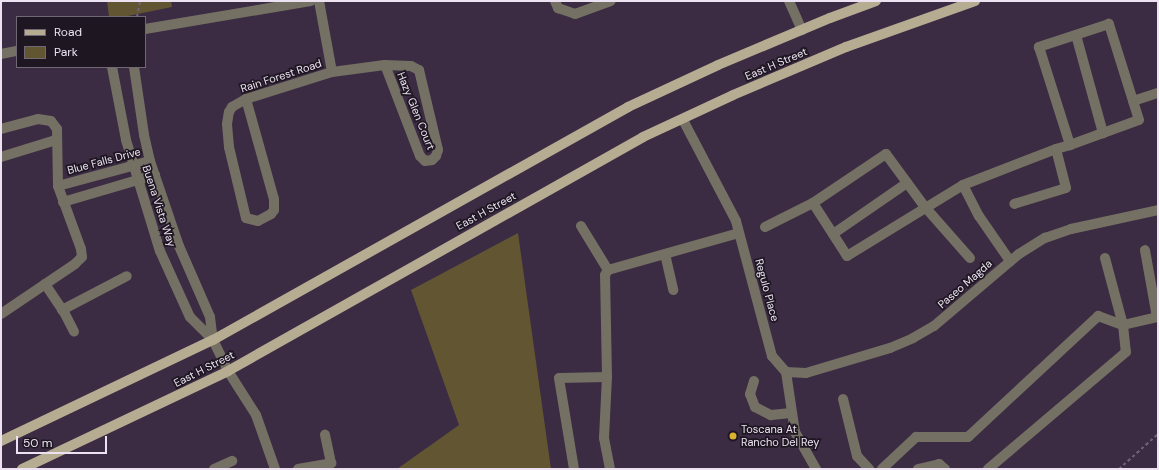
<!DOCTYPE html>
<style>
body{margin:0}
#map{position:relative;width:1159px;height:470px;overflow:hidden;background:#3b2b43;font-family:"DM Sans",sans-serif}
div>[style]{position:absolute}
.green>*{inset:0;background:#625532}
.path>*{height:2px;margin-top:-1px;transform-origin:0;background:repeating-linear-gradient(90deg,#706277 0 3px,transparent 0 6px)}
.minor>*{height:10px;margin:-5px;padding:0 5px;transform-origin:5px;border-radius:5px;background:#747063}
.major>*{height:10px;margin:-5px;padding:0 5px;transform-origin:5px;border-radius:5px;background:#b6ac92}
.dots>*{width:11px;height:11px;translate:-50% -50%;box-sizing:border-box;border:2px solid #1e1722;border-radius:50%}
span{translate:-50% -50%;white-space:nowrap;text-align:center;line-height:1.15;-webkit-text-stroke:3.5px #1e1722;paint-order:stroke}
.street-label{font-size:11px;color:#ece2f1}
.poi-label{font-size:11px;color:#ece2f1}
.left{translate:0 -50%;text-align:left}
.frame{position:absolute;inset:0;border:2px solid #ece2f1;pointer-events:none}
.legend{position:absolute;left:16px;top:16px;width:130px;height:52px;box-sizing:border-box;background:#1e1722;border:1px solid #706875;margin:0;padding:5px 7px;list-style:none;font-size:12px;color:#ece2f1}
.legend li{display:flex;align-items:center;gap:8px;height:20px}
.legend b{width:20px;border:1px solid #706875}
.scale{position:absolute;left:16px;top:436px;width:91px;height:18px;box-sizing:border-box;border:2px solid #ece2f1;border-top:0;padding-left:5px;font-size:12px;line-height:14px;white-space:nowrap;color:#ece2f1;-webkit-text-stroke:3px #1e1722;paint-order:stroke}
</style>
<div id="map">
<div class="green">
<div style="clip-path:polygon(107px 1px,171px 1px,172px 7px,123px 17px,109px 17px)"></div>
<div style="clip-path:polygon(518px 233px,551px 469px,397px 469px,459px 425px,411px 290px)"></div>
</div>
<div class="path">
<div style="left:137px;top:17px;width:16px;rotate:-79deg"></div>
<div style="left:1119px;top:469px;width:52px;rotate:-41.9deg"></div>
</div>
<div class="minor">
<div style="left:319px;top:1px;width:72px;rotate:79.6deg"></div>
<div style="left:555px;top:1px;width:8px;rotate:67deg"></div>
<div style="left:558px;top:8px;width:18px;rotate:19deg"></div>
<div style="left:575px;top:14px;width:38px;rotate:-20deg"></div>
<div style="left:789px;top:1px;width:32px;rotate:66deg"></div>
<div style="left:145px;top:29px;width:168px;rotate:-9.6deg"></div>
<div style="left:1076px;top:35px;width:102px;rotate:74.6deg"></div>
<div style="left:1px;top:54px;width:16px;rotate:-11deg"></div>
<div style="left:112px;top:67px;width:74px;rotate:79.1deg"></div>
<div style="left:126px;top:140px;width:116px;rotate:73deg"></div>
<div style="left:160px;top:251px;width:72px;rotate:65.6deg"></div>
<div style="left:190px;top:317px;width:33px;rotate:45deg"></div>
<div style="left:134px;top:67px;width:69px;rotate:81.6deg"></div>
<div style="left:144px;top:135px;width:27px;rotate:77deg"></div>
<div style="left:150px;top:161px;width:90px;rotate:71.2deg"></div>
<div style="left:179px;top:246px;width:77px;rotate:66.4deg"></div>
<div style="left:210px;top:317px;width:23px;rotate:83deg"></div>
<div style="left:213px;top:340px;width:34px;rotate:64deg"></div>
<div style="left:228px;top:371px;width:52px;rotate:57.5deg"></div>
<div style="left:256px;top:415px;width:57px;rotate:70.6deg"></div>
<div style="left:246px;top:99px;width:104px;rotate:74.4deg"></div>
<div style="left:274px;top:199px;width:11px;rotate:90deg"></div>
<div style="left:274px;top:210px;width:5px;rotate:127deg"></div>
<div style="left:271px;top:214px;width:15px;rotate:152deg"></div>
<div style="left:258px;top:221px;width:12px;rotate:-166deg"></div>
<div style="left:246px;top:218px;width:73px;rotate:-103.5deg"></div>
<div style="left:229px;top:147px;width:23px;rotate:-95deg"></div>
<div style="left:227px;top:124px;width:12px;rotate:-81deg"></div>
<div style="left:229px;top:112px;width:6px;rotate:-59deg"></div>
<div style="left:232px;top:107px;width:16px;rotate:-30deg"></div>
<div style="left:246px;top:99px;width:90px;rotate:-17.4deg"></div>
<div style="left:332px;top:72px;width:53px;rotate:-7.5deg"></div>
<div style="left:385px;top:65px;width:26px;rotate:2deg"></div>
<div style="left:411px;top:66px;width:9px;rotate:27deg"></div>
<div style="left:419px;top:70px;width:82px;rotate:76.6deg"></div>
<div style="left:438px;top:150px;width:6px;rotate:108deg"></div>
<div style="left:436px;top:156px;width:6px;rotate:135deg"></div>
<div style="left:432px;top:160px;width:7px;rotate:172deg"></div>
<div style="left:425px;top:161px;width:7px;rotate:-135deg"></div>
<div style="left:420px;top:156px;width:97px;rotate:-111deg"></div>
<div style="left:1133px;top:101px;width:26px;rotate:-18deg"></div>
<div style="left:683px;top:120px;width:114px;rotate:62.3deg"></div>
<div style="left:736px;top:221px;width:140px;rotate:75.1deg"></div>
<div style="left:772px;top:356px;width:21px;rotate:49deg"></div>
<div style="left:786px;top:372px;width:61px;rotate:81.5deg"></div>
<div style="left:795px;top:432px;width:43px;rotate:60.4deg"></div>
<div style="left:1px;top:129px;width:38px;rotate:-15deg"></div>
<div style="left:38px;top:119px;width:13px;rotate:9deg"></div>
<div style="left:51px;top:121px;width:10px;rotate:53deg"></div>
<div style="left:57px;top:129px;width:57px;rotate:89deg"></div>
<div style="left:58px;top:186px;width:67px;rotate:69.9deg"></div>
<div style="left:81px;top:249px;width:8px;rotate:83deg"></div>
<div style="left:82px;top:257px;width:10px;rotate:135deg"></div>
<div style="left:75px;top:264px;width:89px;rotate:146deg"></div>
<div style="left:1056px;top:149px;width:15px;rotate:-16deg"></div>
<div style="left:1070px;top:145px;width:35px;rotate:-20deg"></div>
<div style="left:1103px;top:133px;width:38px;rotate:-20deg"></div>
<div style="left:1139px;top:120px;width:101px;rotate:-107.4deg"></div>
<div style="left:1109px;top:24px;width:74px;rotate:161.8deg"></div>
<div style="left:1039px;top:47px;width:103px;rotate:72.4deg"></div>
<div style="left:1px;top:157px;width:58px;rotate:-17.2deg"></div>
<div style="left:963px;top:185px;width:100px;rotate:-21.2deg"></div>
<div style="left:1056px;top:149px;width:40px;rotate:75.6deg"></div>
<div style="left:1066px;top:188px;width:54px;rotate:162.9deg"></div>
<div style="left:58px;top:186px;width:95px;rotate:-15.2deg"></div>
<div style="left:63px;top:202px;width:96px;rotate:-16.4deg"></div>
<div style="left:813px;top:203px;width:88px;rotate:-33.9deg"></div>
<div style="left:886px;top:154px;width:66px;rotate:53.7deg"></div>
<div style="left:925px;top:207px;width:68px;rotate:48.6deg"></div>
<div style="left:581px;top:226px;width:52px;rotate:58.5deg"></div>
<div style="left:765px;top:227px;width:54px;rotate:-26.6deg"></div>
<div style="left:813px;top:203px;width:63px;rotate:57.3deg"></div>
<div style="left:847px;top:256px;width:136px;rotate:-31.5deg"></div>
<div style="left:963px;top:185px;width:35px;rotate:63deg"></div>
<div style="left:979px;top:216px;width:55px;rotate:55.4deg"></div>
<div style="left:833px;top:234px;width:90px;rotate:-34.6deg"></div>
<div style="left:665px;top:254px;width:37px;rotate:77deg"></div>
<div style="left:1105px;top:258px;width:69px;rotate:75deg"></div>
<div style="left:1123px;top:325px;width:35px;rotate:-13deg"></div>
<div style="left:1157px;top:317px;width:68px;rotate:-100.2deg"></div>
<div style="left:45px;top:284px;width:34px;rotate:56deg"></div>
<div style="left:64px;top:312px;width:22px;rotate:63deg"></div>
<div style="left:62px;top:310px;width:73px;rotate:-27.6deg"></div>
<div style="left:786px;top:372px;width:20px;rotate:3deg"></div>
<div style="left:806px;top:373px;width:88px;rotate:-16.6deg"></div>
<div style="left:890px;top:348px;width:25px;rotate:-23deg"></div>
<div style="left:913px;top:338px;width:24px;rotate:-30deg"></div>
<div style="left:934px;top:326px;width:111px;rotate:-40.3deg"></div>
<div style="left:1019px;top:254px;width:31px;rotate:-32deg"></div>
<div style="left:1045px;top:238px;width:28px;rotate:-19deg"></div>
<div style="left:1071px;top:229px;width:89px;rotate:-12.3deg"></div>
<div style="left:754px;top:381px;width:14px;rotate:107deg"></div>
<div style="left:750px;top:394px;width:14px;rotate:69deg"></div>
<div style="left:755px;top:407px;width:18px;rotate:27deg"></div>
<div style="left:771px;top:415px;width:20px;rotate:-6deg"></div>
<div style="left:843px;top:399px;width:59px;rotate:76.2deg"></div>
<div style="left:857px;top:456px;width:18px;rotate:47deg"></div>
<div style="left:214px;top:469px;width:20px;rotate:-24deg"></div>
<div style="left:298px;top:469px;width:34px;rotate:-10deg"></div>
<div style="left:331px;top:463px;width:29px;rotate:-102deg"></div>
<div style="left:574px;top:469px;width:92px;rotate:-99.4deg"></div>
<div style="left:559px;top:378px;width:48px;rotate:-1.2deg"></div>
<div style="left:610px;top:469px;width:32px;rotate:-101deg"></div>
<div style="left:604px;top:438px;width:61px;rotate:-87.2deg"></div>
<div style="left:607px;top:377px;width:102px;rotate:-91.1deg"></div>
<div style="left:605px;top:275px;width:6px;rotate:-59deg"></div>
<div style="left:608px;top:270px;width:136px;rotate:-15.8deg"></div>
<div style="left:882px;top:469px;width:47px;rotate:-43.3deg"></div>
<div style="left:916px;top:437px;width:52px"></div>
<div style="left:968px;top:437px;width:178px;rotate:-42.9deg"></div>
<div style="left:1098px;top:316px;width:27px;rotate:20deg"></div>
<div style="left:1123px;top:325px;width:27px;rotate:84deg"></div>
<div style="left:1126px;top:352px;width:181px;rotate:139.7deg"></div>
<div style="left:918px;top:469px;width:22px;rotate:-13deg"></div>
<div style="left:939px;top:464px;width:8px;rotate:40deg"></div>
</div>
<div class="major">
<div style="left:1px;top:441px;width:235px;rotate:-25.5deg"></div>
<div style="left:213px;top:340px;width:476px;rotate:-29.3deg"></div>
<div style="left:628px;top:107px;width:99px;rotate:-25deg"></div>
<div style="left:718px;top:65px;width:121px;rotate:-22.8deg"></div>
<div style="left:830px;top:18px;width:49px;rotate:-20.3deg"></div>
<div style="left:22px;top:469px;width:228px;rotate:-25.4deg"></div>
<div style="left:228px;top:371px;width:476px;rotate:-29.4deg"></div>
<div style="left:643px;top:137px;width:99px;rotate:-25deg"></div>
<div style="left:733px;top:95px;width:123px;rotate:-23deg"></div>
<div style="left:846px;top:47px;width:137px;rotate:-19.6deg"></div>
</div>
<div class="dots">
<div style="left:733px;top:436px;background:#dcb233"></div>
</div>
<div class="street-label">
<span style="left:776px;top:64px;rotate:-23deg">East H Street</span>
<span style="left:281px;top:76px;rotate:-18deg">Rain Forest Road</span>
<span style="left:416px;top:111px;rotate:68deg">Hazy Glen Court</span>
<span style="left:104px;top:161px;rotate:-15deg">Blue Falls Drive</span>
<span style="left:159px;top:206px;rotate:72deg">Buena Vista Way</span>
<span style="left:486px;top:211px;rotate:-29deg">East H Street</span>
<span style="left:965px;top:284px;rotate:-41deg">Paseo Magda</span>
<span style="left:767px;top:290px;rotate:75deg">Regulo Place</span>
<span style="left:204px;top:369px;rotate:-27deg">East H Street</span>
</div>
<div class="poi-label">
<span class="left" style="left:741px;top:436px">Toscana At<br>Rancho Del Rey</span>
</div>
<div class="frame"></div>
<ul class="legend">
<li><b style="height:5px;background:#b6ac92"></b>Road</li>
<li><b style="height:11px;background:#625532"></b>Park</li>
</ul>
<div class="scale">50 m</div>
</div>
